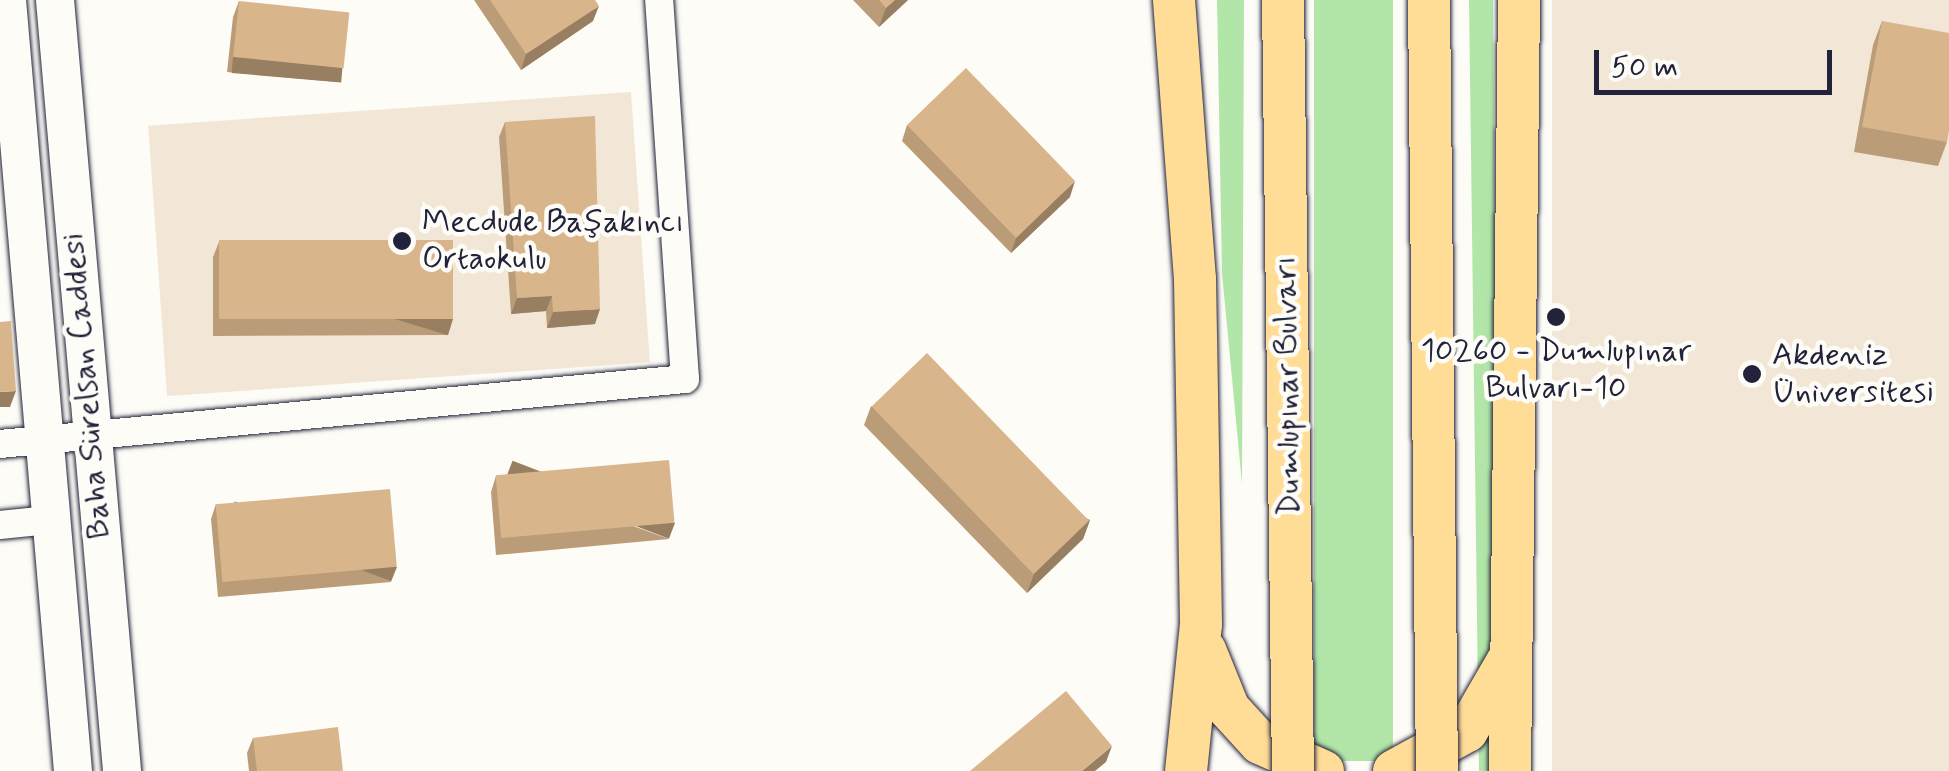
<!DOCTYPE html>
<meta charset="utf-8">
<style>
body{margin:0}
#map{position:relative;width:1949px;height:771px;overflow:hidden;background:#fdfcf7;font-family:Mynerve,sans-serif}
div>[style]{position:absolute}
.built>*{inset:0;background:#f2e7d7;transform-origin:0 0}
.green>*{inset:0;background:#b2e6a8;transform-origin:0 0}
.roads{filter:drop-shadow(0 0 2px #22223b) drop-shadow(0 0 2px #22223b)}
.minor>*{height:28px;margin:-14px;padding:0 14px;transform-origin:14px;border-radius:14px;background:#fdfcf7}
.secondary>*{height:38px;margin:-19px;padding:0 19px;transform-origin:19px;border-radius:19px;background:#fdfcf7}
.primary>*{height:42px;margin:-21px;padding:0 21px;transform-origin:21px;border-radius:21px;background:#ffdd96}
.bridges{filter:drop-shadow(0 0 2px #22223b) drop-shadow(0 0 2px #22223b)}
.primary-bridge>*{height:42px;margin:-21px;padding:0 21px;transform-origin:21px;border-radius:21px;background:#ffdd96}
.wall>*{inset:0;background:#bb9c78}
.shaded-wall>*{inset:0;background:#987f61;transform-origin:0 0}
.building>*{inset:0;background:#d9b58b;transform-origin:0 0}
.dots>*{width:28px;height:28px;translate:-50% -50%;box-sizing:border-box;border:5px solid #fdfcf7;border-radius:50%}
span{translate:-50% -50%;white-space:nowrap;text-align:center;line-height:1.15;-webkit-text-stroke:9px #fdfcf7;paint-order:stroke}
.poi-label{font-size:32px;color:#22223b}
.left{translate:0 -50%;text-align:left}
.street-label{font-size:32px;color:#22223b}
.scale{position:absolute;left:1594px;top:50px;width:238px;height:45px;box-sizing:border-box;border:5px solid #22223b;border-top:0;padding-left:12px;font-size:30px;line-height:35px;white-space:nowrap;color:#22223b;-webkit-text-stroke:8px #fdfcf7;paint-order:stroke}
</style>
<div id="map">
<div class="built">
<div style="left:1552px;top:0;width:397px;height:771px"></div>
<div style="left:631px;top:92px;width:271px;height:484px;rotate:86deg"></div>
</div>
<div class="green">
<div style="clip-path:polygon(1217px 0,1244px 0,1242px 484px,1222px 273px)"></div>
<div style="left:1314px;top:0;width:79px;height:761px"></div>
<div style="clip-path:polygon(1469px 0,1493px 0,1499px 771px,1479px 771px)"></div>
</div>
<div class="roads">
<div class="minor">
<div style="left:0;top:444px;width:688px;rotate:-5.42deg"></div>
<div style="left:685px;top:379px;width:380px;rotate:-93.9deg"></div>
<div style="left:0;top:525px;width:49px;rotate:-5.8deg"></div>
</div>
<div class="secondary">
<div style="left:7px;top:0;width:774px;rotate:85.11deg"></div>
<div style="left:55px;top:0;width:774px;rotate:85.03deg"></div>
</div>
<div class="primary">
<div style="left:1174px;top:0;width:280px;rotate:85.7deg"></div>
<div style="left:1195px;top:279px;width:345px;rotate:89deg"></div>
<div style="left:1201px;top:624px;width:148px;rotate:95.8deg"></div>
<div style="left:1205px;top:650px;width:64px;rotate:67.9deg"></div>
<div style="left:1229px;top:709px;width:46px;rotate:47.6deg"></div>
<div style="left:1260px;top:743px;width:69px;rotate:24deg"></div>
<div style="left:1394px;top:771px;width:83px;rotate:-28.7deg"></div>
<div style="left:1467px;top:731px;width:80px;rotate:-59.9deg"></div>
<div style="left:1510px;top:771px;width:771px;rotate:-89.33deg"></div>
</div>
</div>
<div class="bridges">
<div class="primary-bridge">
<div style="left:1283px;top:0;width:771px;rotate:89.26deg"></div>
<div style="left:1429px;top:0;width:771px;rotate:89.41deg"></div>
</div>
</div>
<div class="wall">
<div style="clip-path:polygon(474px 0,595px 0,593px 21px,521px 70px)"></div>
<div style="clip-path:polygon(853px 0,908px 0,879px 27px)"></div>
<div style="clip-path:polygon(239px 1px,338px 82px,227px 72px,233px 17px)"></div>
<div style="clip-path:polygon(1882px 21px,1947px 142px,1938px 166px,1854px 152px,1873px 45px)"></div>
<div style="clip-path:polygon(505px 122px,595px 324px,547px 328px,546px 311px,511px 314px,499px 137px)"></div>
<div style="clip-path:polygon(907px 125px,1070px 197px,1011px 253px,902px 141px)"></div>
<div style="clip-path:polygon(219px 242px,448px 335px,213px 336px,213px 257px)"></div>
<div style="clip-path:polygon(871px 406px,1090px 520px,1083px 539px,1027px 593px,864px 425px)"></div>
<div style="clip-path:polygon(496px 476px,669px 539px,496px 555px,491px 492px)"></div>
<div style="clip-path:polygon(216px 504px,391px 582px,218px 597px,211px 519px)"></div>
<div style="clip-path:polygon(253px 738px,343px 771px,249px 771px,247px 753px)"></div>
</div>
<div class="shaded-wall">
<div style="clip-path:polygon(895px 0,908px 0,879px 27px,886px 8px)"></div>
<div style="clip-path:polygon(599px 6px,593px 21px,521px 70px,526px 54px)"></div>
<div style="left:233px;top:57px;width:110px;height:16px;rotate:5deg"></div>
<div style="clip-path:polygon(1075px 181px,1070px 197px,1011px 253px,1016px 238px)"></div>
<div style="clip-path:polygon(552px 296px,546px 311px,511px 314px,517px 298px)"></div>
<div style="clip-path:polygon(600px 309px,595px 324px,547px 328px,553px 312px)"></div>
<div style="left:453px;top:319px;width:17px;height:234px;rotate:107deg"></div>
<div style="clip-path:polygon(16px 391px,10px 407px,0 407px,0 392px)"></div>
<div style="clip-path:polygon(1090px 520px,1083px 539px,1027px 593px,1034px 574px)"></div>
<div style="left:675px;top:523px;width:17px;height:174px;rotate:111deg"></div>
<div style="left:397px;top:567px;width:16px;height:175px;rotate:112deg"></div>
<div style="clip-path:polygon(1112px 746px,1106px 762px,1095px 771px,1082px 771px)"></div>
</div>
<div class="building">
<div style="clip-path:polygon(490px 0,595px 0,599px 6px,526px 54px)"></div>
<div style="clip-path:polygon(879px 0,895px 0,886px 8px)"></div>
<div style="left:239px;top:1px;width:111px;height:56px;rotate:6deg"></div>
<div style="clip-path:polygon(1882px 21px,1949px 33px,1949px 130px,1947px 142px,1862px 127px)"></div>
<div style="left:966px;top:68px;width:157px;height:82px;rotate:46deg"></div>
<div style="clip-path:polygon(595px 116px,600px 309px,553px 312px,552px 296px,517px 298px,505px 122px)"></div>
<div style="left:453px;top:240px;width:79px;height:234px;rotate:90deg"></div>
<div style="clip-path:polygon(11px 321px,16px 391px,0 392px,0 322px)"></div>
<div style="left:927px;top:353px;width:233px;height:77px;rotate:46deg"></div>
<div style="left:669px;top:460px;width:63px;height:174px;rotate:85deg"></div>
<div style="left:390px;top:489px;width:78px;height:175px;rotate:85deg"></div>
<div style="clip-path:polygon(1066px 691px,1112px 746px,1082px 771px,970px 771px)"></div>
<div style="clip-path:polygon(338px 727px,343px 771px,257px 771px,253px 738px)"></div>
</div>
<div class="dots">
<div style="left:402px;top:241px;background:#22223b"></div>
<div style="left:1556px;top:317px;background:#22223b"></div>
<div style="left:1752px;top:374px;background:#22223b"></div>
</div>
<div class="poi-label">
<span class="left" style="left:422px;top:241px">Mecdude Başakıncı<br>Ortaokulu</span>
<span style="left:1556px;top:370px">10260 - Dumlupınar<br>Bulvarı-10</span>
<span class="left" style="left:1772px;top:374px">Akdeniz<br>Üniversitesi</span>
</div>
<div class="street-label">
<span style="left:87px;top:386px;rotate:-95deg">Baha Sürelsan Caddesi</span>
<span style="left:1288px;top:386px;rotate:-91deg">Dumlupınar Bulvarı</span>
</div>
<div class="scale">50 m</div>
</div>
